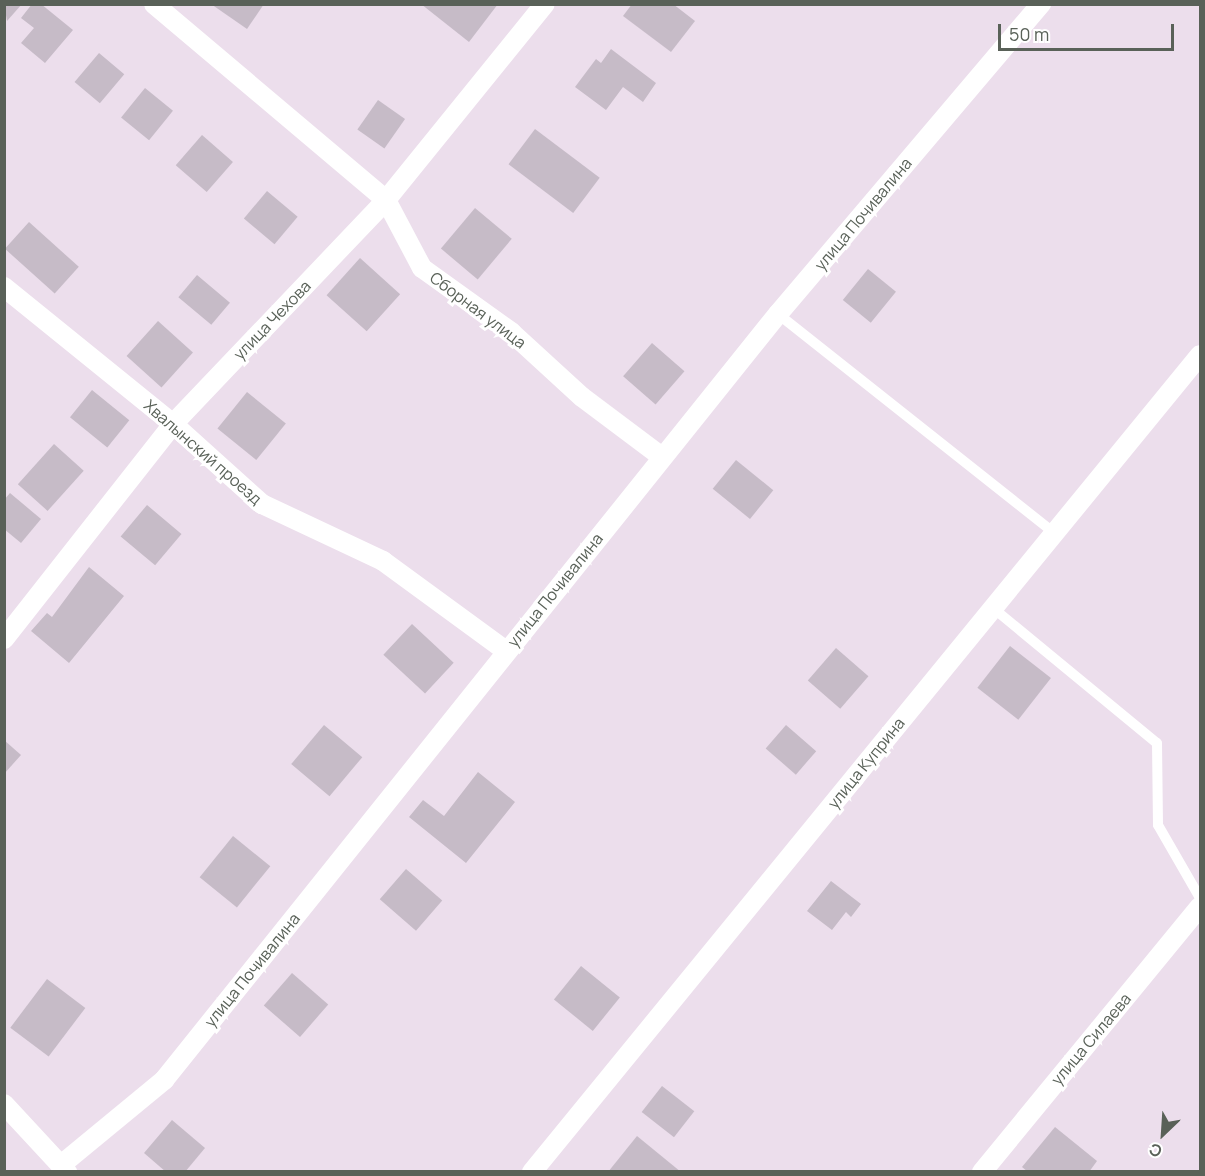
<!DOCTYPE html>
<meta charset="utf-8">
<style>
body{margin:0}
#map{position:relative;width:1205px;height:1176px;overflow:hidden;background:#ecdeec;font-family:Manrope,sans-serif}
div>[style]{position:absolute}
.building>*{inset:0;background:#c6bbc7;transform-origin:0 0}
.service>*{height:10px;margin:-5px;padding:0 5px;transform-origin:5px;border-radius:5px;background:#fff}
.minor>*{height:20px;margin:-10px;padding:0 10px;transform-origin:10px;border-radius:10px;background:#fff}
span{translate:-50% -50%;white-space:nowrap;text-align:center;line-height:1.15;-webkit-text-stroke:6px #fff;paint-order:stroke}
.street-label{font-size:16px;color:#596158}
.frame{position:absolute;inset:0;border:6px solid #596158;pointer-events:none}
.north{position:absolute;left:1133px;top:1104px;width:60px;height:60px;-webkit-text-stroke:4px #fff;paint-order:stroke;rotate:205deg;font-size:16px;font-weight:700;line-height:24px;text-align:center;color:#596158}
.north::after{content:'';display:block;margin:auto;width:21px;height:27px;background:#596158;clip-path:polygon(50% 0,100% 100%,50% 72%,0 100%)}
.scale{position:absolute;left:998px;top:24px;width:176px;height:27px;box-sizing:border-box;border:3px solid #596158;border-top:0;padding-left:8px;font-size:18px;line-height:21px;white-space:nowrap;color:#596158;-webkit-text-stroke:4px #fff;paint-order:stroke}
</style>
<div id="map">
<div class="building">
<div style="clip-path:polygon(4px 4px,22px 4px,7px 21px)"></div>
<div style="clip-path:polygon(32px 4px,41px 4px,73px 30px,45px 63px,21px 43px,34px 28px,21px 18px)"></div>
<div style="clip-path:polygon(211px 4px,264px 4px,247px 29px)"></div>
<div style="clip-path:polygon(421px 4px,498px 4px,469px 42px)"></div>
<div style="clip-path:polygon(632px 4px,673px 4px,695px 21px,671px 52px,623px 16px)"></div>
<div style="clip-path:polygon(611px 49px,656px 83px,643px 102px,623px 87px,606px 110px,575px 87px,596px 59px,601px 63px)"></div>
<div style="left:99px;top:53px;width:33px;height:38px;rotate:40deg"></div>
<div style="left:145px;top:88px;width:36px;height:38px;rotate:39deg"></div>
<div style="left:378px;top:100px;width:33px;height:36px;rotate:35deg"></div>
<div style="left:535px;top:129px;width:81px;height:44px;rotate:37deg"></div>
<div style="left:202px;top:135px;width:41px;height:40px;rotate:41deg"></div>
<div style="left:267px;top:191px;width:40px;height:36px;rotate:40deg"></div>
<div style="left:475px;top:208px;width:48px;height:53px;rotate:40deg"></div>
<div style="left:29px;top:222px;width:67px;height:36px;rotate:42deg"></div>
<div style="left:360px;top:258px;width:54px;height:50px;rotate:42deg"></div>
<div style="left:868px;top:269px;width:36px;height:40px;rotate:39deg"></div>
<div style="left:197px;top:275px;width:43px;height:29px;rotate:40deg"></div>
<div style="left:158px;top:321px;width:47px;height:47px;rotate:42deg"></div>
<div style="left:652px;top:343px;width:43px;height:44px;rotate:41deg"></div>
<div style="left:92px;top:390px;width:48px;height:35px;rotate:39deg"></div>
<div style="left:247px;top:392px;width:50px;height:47px;rotate:39deg"></div>
<div style="left:54px;top:444px;width:40px;height:54px;rotate:42deg"></div>
<div style="left:736px;top:460px;width:48px;height:37px;rotate:39deg"></div>
<div style="clip-path:polygon(10px 493px,41px 519px,21px 543px,4px 529px,4px 500px)"></div>
<div style="left:147px;top:505px;width:45px;height:41px;rotate:40deg"></div>
<div style="clip-path:polygon(89px 567px,124px 596px,69px 663px,31px 631px,47px 613px,52px 617px)"></div>
<div style="left:412px;top:624px;width:57px;height:42px;rotate:43deg"></div>
<div style="left:1010px;top:646px;width:52px;height:53px;rotate:38deg"></div>
<div style="left:836px;top:648px;width:43px;height:43px;rotate:41deg"></div>
<div style="left:324px;top:725px;width:50px;height:51px;rotate:40deg"></div>
<div style="left:786px;top:725px;width:40px;height:31px;rotate:41deg"></div>
<div style="clip-path:polygon(4px 740px,21px 755px,4px 774px)"></div>
<div style="clip-path:polygon(478px 772px,515px 802px,466px 863px,409px 817px,423px 800px,444px 816px)"></div>
<div style="left:233px;top:836px;width:48px;height:53px;rotate:39deg"></div>
<div style="left:406px;top:869px;width:48px;height:40px;rotate:41deg"></div>
<div style="clip-path:polygon(831px 881px,861px 904px,851px 917px,846px 912px,832px 930px,807px 911px)"></div>
<div style="left:581px;top:966px;width:50px;height:43px;rotate:39deg"></div>
<div style="left:292px;top:973px;width:48px;height:43px;rotate:41deg"></div>
<div style="left:47px;top:979px;width:48px;height:61px;rotate:37deg"></div>
<div style="left:662px;top:1086px;width:41px;height:33px;rotate:38deg"></div>
<div style="clip-path:polygon(172px 1120px,205px 1148px,185px 1172px,166px 1172px,144px 1153px)"></div>
<div style="clip-path:polygon(1055px 1127px,1097px 1161px,1089px 1172px,1028px 1172px,1022px 1167px)"></div>
<div style="clip-path:polygon(637px 1136px,681px 1172px,608px 1172px)"></div>
</div>
<div class="service">
<div style="left:778px;top:314px;width:352px;rotate:38.4deg"></div>
<div style="left:993px;top:608px;width:212px;rotate:39.5deg"></div>
<div style="left:1157px;top:743px;width:82px;rotate:89.3deg"></div>
<div style="left:1158px;top:825px;width:84px;rotate:60.1deg"></div>
</div>
<div class="minor">
<div style="left:154px;top:4px;width:304px;rotate:40.2deg"></div>
<div style="left:386px;top:200px;width:77px;rotate:62.1deg"></div>
<div style="left:422px;top:268px;width:110px;rotate:35.7deg"></div>
<div style="left:511px;top:332px;width:96px;rotate:42.5deg"></div>
<div style="left:582px;top:397px;width:100px;rotate:36.9deg"></div>
<div style="left:4px;top:287px;width:218px;rotate:39deg"></div>
<div style="left:173px;top:424px;width:120px;rotate:42deg"></div>
<div style="left:262px;top:504px;width:134px;rotate:25.2deg"></div>
<div style="left:383px;top:561px;width:152px;rotate:36.2deg"></div>
<div style="left:4px;top:639px;width:273px;rotate:-51.8deg"></div>
<div style="left:173px;top:424px;width:309px;rotate:-46.4deg"></div>
<div style="left:386px;top:200px;width:252px;rotate:-51deg"></div>
<div style="left:4px;top:1104px;width:93px;rotate:47.2deg"></div>
<div style="left:61px;top:1165px;width:134px;rotate:-39.5deg"></div>
<div style="left:164px;top:1080px;width:982px;rotate:-51.29deg"></div>
<div style="left:778px;top:314px;width:407px;rotate:-49.7deg"></div>
<div style="left:532px;top:1172px;width:1055px;rotate:-50.73deg"></div>
<div style="left:982px;top:1172px;width:343px;rotate:-50.6deg"></div>
</div>
<div class="street-label">
<span style="left:863px;top:214px;rotate:-50deg">улица Почивалина</span>
<span style="left:478px;top:310px;rotate:37deg">Сборная улица</span>
<span style="left:272px;top:320px;rotate:-46deg">улица Чехова</span>
<span style="left:203px;top:452px;rotate:41deg">Хвалынский проезд</span>
<span style="left:555px;top:590px;rotate:-51deg">улица Почивалина</span>
<span style="left:866px;top:763px;rotate:-51deg">улица Куприна</span>
<span style="left:252px;top:970px;rotate:-51deg">улица Почивалина</span>
<span style="left:1091px;top:1039px;rotate:-50deg">улица Силаева</span>
</div>
<div class="frame"></div>
<div class="north">С</div>
<div class="scale">50 m</div>
</div>
